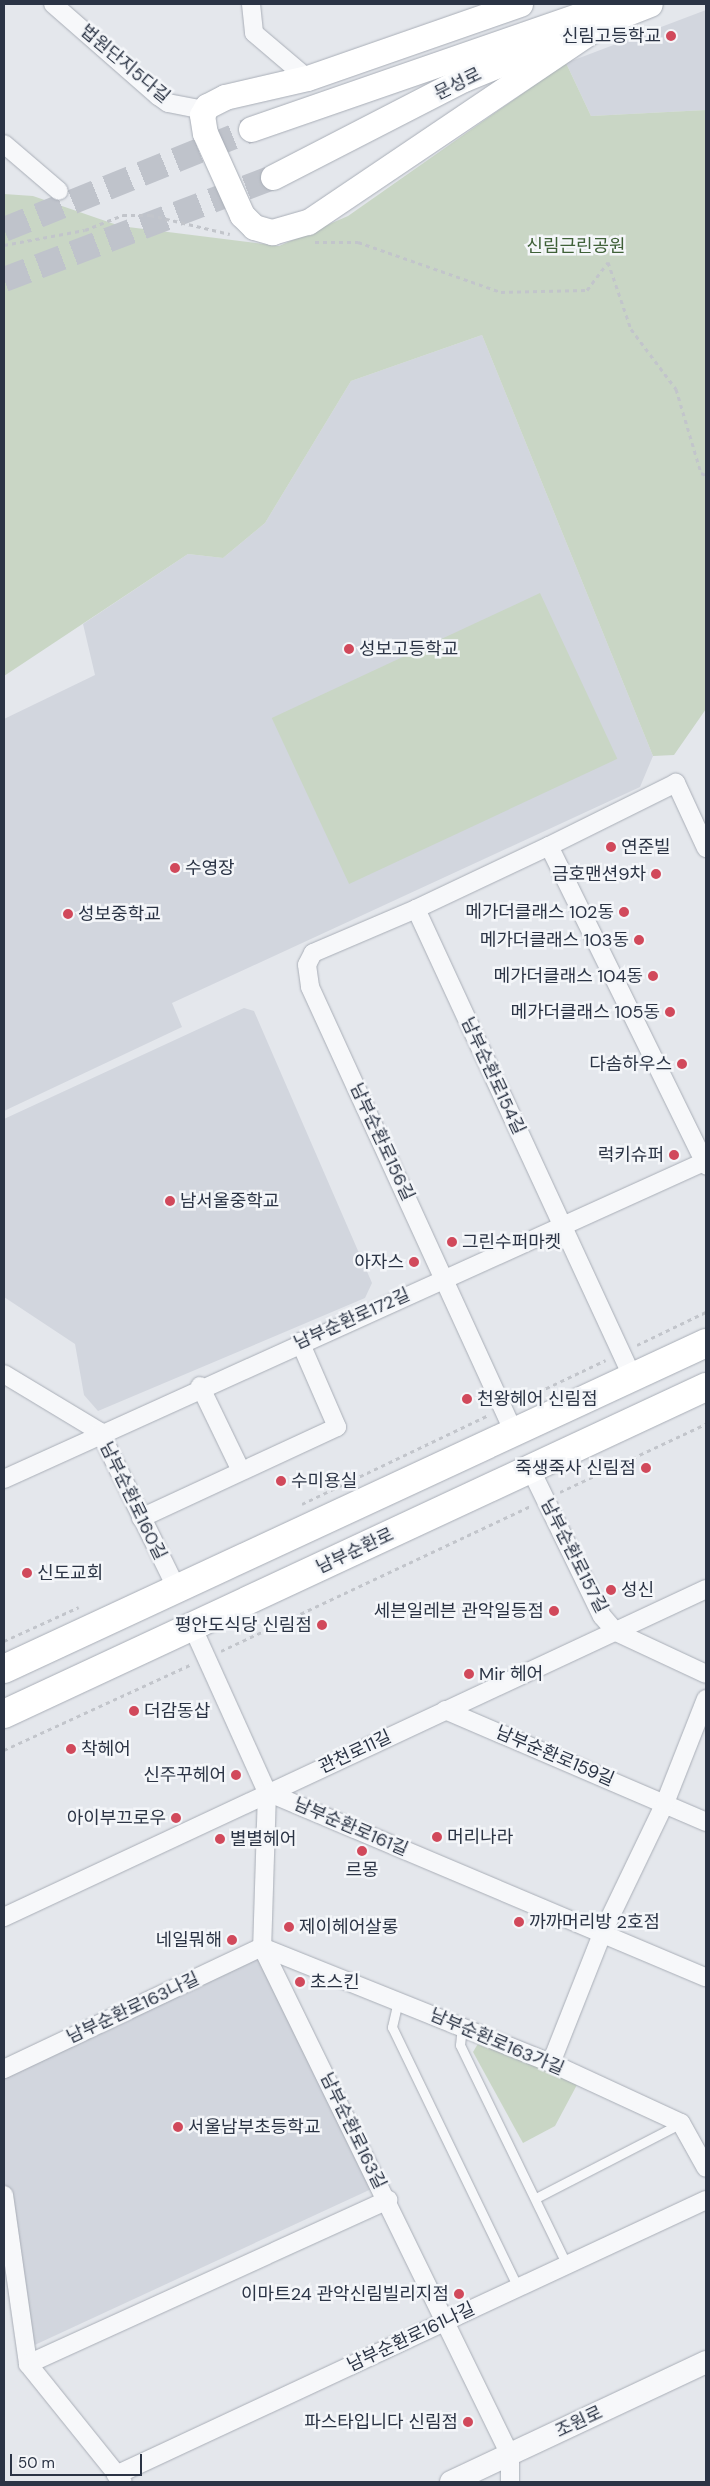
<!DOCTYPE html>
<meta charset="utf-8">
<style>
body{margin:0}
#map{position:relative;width:710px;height:2486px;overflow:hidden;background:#e4e7ec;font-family:"DM Sans","Noto Sans KR",sans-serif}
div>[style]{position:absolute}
.built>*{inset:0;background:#d2d6de}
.green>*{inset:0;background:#c9d6c5;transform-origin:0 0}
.secondary-tunnel>*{height:25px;margin-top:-12.5px;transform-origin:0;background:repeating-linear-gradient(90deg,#bfc3cb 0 25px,transparent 0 37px)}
.path>*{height:3px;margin-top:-1.5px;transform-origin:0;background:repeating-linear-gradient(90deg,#c2c5cb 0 4px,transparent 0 8px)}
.roads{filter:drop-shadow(0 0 1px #a9aeb7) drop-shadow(0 0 1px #a9aeb7)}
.service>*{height:9px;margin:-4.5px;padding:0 4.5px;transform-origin:4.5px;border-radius:4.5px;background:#f7f8fa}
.minor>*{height:18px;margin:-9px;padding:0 9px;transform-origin:9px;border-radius:9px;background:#f7f8fa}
.tertiary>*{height:22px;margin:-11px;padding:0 11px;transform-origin:11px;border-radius:11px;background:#f7f8fa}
.secondary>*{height:25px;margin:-12.5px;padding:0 12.5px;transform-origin:12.5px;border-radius:12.5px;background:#fff}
.primary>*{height:28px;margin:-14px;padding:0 14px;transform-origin:14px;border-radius:14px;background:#fff}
.dots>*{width:14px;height:14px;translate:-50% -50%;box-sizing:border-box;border:2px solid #f4f6f9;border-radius:50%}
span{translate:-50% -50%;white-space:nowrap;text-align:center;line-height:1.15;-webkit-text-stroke:5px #f4f6f9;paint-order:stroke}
.poi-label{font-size:18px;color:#2b3445}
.right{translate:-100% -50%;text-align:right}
.left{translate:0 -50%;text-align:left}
.street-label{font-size:18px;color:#2b3445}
.park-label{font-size:18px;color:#3f6138}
.frame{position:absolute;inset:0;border:5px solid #2b3445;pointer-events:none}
.scale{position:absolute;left:10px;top:2454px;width:132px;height:22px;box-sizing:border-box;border:2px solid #2b3445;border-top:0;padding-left:6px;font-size:15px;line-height:18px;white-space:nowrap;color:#2b3445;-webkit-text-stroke:4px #f4f6f9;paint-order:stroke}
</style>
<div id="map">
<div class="built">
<div style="clip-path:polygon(706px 10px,706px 110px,591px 116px,566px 63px)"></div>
<div style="clip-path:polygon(482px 335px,653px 756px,640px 787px,172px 1003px,182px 1027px,4px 1111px,4px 719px,95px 675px,83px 624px,188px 554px,223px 558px,265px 523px,351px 381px)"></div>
<div style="clip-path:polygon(244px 1008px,254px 1011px,372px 1283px,365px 1298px,98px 1411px,84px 1395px,75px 1344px,4px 1297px,4px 1119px)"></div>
<div style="clip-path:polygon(262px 1947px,380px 2185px,26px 2349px,4px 2195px,4px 2069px)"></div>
</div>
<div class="green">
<div style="clip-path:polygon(566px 63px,591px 116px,706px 110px,706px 709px,674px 755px,653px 756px,482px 335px,351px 381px,265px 523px,223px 558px,188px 554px,4px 676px,4px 194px,33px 196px,120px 226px,279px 246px,348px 216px)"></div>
<div style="left:540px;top:593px;width:183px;height:296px;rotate:65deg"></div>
<div style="clip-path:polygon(479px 2042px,579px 2081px,555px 2126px,523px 2143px,473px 2052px)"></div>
</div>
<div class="secondary-tunnel">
<div style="left:4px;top:229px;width:266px;rotate:-22deg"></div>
<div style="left:4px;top:279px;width:288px;rotate:-20.8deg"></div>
</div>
<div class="path">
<div style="left:315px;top:242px;width:43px"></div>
<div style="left:358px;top:242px;width:151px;rotate:19.3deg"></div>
<div style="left:501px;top:292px;width:86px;rotate:-1.3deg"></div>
<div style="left:587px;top:290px;width:35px;rotate:-53deg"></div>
<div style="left:608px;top:262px;width:71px;rotate:71.1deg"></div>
<div style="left:631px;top:329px;width:75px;rotate:53.1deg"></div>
<div style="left:676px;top:389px;width:88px;rotate:73.4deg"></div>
<div style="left:701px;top:473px;width:5px;rotate:22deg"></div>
<div style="left:4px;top:245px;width:82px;rotate:-10.5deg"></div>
<div style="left:85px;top:230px;width:41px;rotate:-21.5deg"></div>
<div style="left:123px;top:215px;width:27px"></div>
<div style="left:150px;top:215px;width:82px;rotate:13.4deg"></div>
<div style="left:637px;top:1345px;width:76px;rotate:-25.6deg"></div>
<div style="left:517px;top:1402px;width:98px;rotate:-25.3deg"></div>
<div style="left:560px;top:1492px;width:161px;rotate:-25deg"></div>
<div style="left:302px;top:1504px;width:207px;rotate:-25.5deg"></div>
<div style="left:4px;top:1641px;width:82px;rotate:-24.4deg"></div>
<div style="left:221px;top:1651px;width:341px;rotate:-25.1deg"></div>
<div style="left:4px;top:1750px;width:207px;rotate:-24.6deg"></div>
</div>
<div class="roads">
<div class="service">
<div style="left:398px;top:2001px;width:27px;rotate:103deg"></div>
<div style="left:392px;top:2027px;width:290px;rotate:64.2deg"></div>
<div style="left:462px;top:2026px;width:19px;rotate:96deg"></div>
<div style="left:460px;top:2045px;width:245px;rotate:64.1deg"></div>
<div style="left:536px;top:2198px;width:163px;rotate:-27.3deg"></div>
</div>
<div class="minor">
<div style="left:53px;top:4px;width:140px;rotate:41.2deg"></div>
<div style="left:158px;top:96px;width:12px;rotate:35deg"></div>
<div style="left:168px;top:103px;width:36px;rotate:11deg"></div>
<div style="left:251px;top:4px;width:29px;rotate:84deg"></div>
<div style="left:254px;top:33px;width:70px;rotate:40.3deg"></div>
<div style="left:4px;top:144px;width:72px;rotate:40.5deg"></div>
<div style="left:549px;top:846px;width:147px;rotate:154.7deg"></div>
<div style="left:416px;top:909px;width:515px;rotate:65.18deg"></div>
<div style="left:706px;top:848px;width:72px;rotate:-114.8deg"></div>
<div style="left:676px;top:783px;width:142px;rotate:153.6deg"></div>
<div style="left:549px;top:846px;width:356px;rotate:63.8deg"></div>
<div style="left:416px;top:909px;width:112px;rotate:156.9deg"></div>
<div style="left:313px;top:953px;width:13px;rotate:117deg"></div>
<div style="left:307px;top:965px;width:22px;rotate:82deg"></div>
<div style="left:310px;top:987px;width:490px;rotate:65.4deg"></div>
<div style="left:4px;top:1374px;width:112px;rotate:31.1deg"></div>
<div style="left:100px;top:1432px;width:175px;rotate:63.9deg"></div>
<div style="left:200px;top:1386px;width:94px;rotate:64.2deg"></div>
<div style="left:531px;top:1470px;width:162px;rotate:64.1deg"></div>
<div style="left:602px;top:1616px;width:21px;rotate:49deg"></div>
<div style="left:616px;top:1632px;width:99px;rotate:25deg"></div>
<div style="left:4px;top:1479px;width:771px;rotate:-24.37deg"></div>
<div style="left:141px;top:1518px;width:216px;rotate:-24.9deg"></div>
<div style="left:337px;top:1427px;width:93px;rotate:-113.5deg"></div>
<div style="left:192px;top:1626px;width:182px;rotate:65.7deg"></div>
<div style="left:267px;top:1792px;width:476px;rotate:22.9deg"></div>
<div style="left:445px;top:1710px;width:284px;rotate:23.2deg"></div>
<div style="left:267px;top:1792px;width:155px;rotate:91.8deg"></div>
<div style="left:262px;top:1947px;width:565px;rotate:63.98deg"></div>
<div style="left:510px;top:2455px;width:27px;rotate:90deg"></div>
<div style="left:4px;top:1917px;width:775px;rotate:-25.04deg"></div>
<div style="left:551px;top:2063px;width:139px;rotate:-68.4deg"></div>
<div style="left:602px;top:1934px;width:145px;rotate:-64.3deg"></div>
<div style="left:665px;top:1803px;width:112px;rotate:-68.5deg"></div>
<div style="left:4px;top:2069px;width:285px;rotate:-25.3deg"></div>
<div style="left:262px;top:1947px;width:311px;rotate:21.9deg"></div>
<div style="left:551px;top:2063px;width:143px;rotate:24.8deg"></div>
<div style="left:681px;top:2123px;width:51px;rotate:60.9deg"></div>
<div style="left:4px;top:2195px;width:171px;rotate:81.9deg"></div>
<div style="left:28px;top:2364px;width:151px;rotate:51.2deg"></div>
<div style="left:28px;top:2364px;width:396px;rotate:-24.5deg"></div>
<div style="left:116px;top:2475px;width:651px;rotate:-24.99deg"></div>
</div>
<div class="tertiary">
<div style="left:451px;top:2482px;width:282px;rotate:-25.2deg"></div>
</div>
<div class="secondary">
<div style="left:520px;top:4px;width:225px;rotate:160.8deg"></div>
<div style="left:307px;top:78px;width:84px;rotate:167deg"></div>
<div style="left:225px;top:97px;width:20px;rotate:153deg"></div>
<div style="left:207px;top:106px;width:10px;rotate:119deg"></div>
<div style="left:202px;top:115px;width:18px;rotate:81deg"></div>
<div style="left:205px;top:133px;width:90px;rotate:65.7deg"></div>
<div style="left:242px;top:215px;width:17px;rotate:45deg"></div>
<div style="left:254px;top:227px;width:19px;rotate:16deg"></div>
<div style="left:272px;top:232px;width:37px;rotate:-16deg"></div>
<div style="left:308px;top:222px;width:359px;rotate:-34deg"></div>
<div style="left:592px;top:27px;width:62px;rotate:-21.6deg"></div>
<div style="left:251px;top:129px;width:380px;rotate:-19.1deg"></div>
<div style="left:273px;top:177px;width:215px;rotate:-27.2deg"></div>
<div style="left:464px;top:79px;width:100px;rotate:-22.2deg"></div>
</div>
<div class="primary">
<div style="left:4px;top:1669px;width:774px;rotate:-24.91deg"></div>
<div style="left:4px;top:1714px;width:774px;rotate:-24.98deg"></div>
</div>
</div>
<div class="dots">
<div style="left:671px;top:36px;background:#d1495b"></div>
<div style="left:349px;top:649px;background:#d1495b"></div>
<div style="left:611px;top:847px;background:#d1495b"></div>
<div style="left:175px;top:868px;background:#d1495b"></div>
<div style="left:656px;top:874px;background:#d1495b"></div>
<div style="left:624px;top:912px;background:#d1495b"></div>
<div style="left:68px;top:914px;background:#d1495b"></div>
<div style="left:639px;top:940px;background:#d1495b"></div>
<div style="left:653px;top:976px;background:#d1495b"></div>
<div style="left:670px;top:1012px;background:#d1495b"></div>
<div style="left:682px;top:1064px;background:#d1495b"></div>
<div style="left:674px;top:1155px;background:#d1495b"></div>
<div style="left:170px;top:1201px;background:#d1495b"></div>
<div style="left:452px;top:1242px;background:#d1495b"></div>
<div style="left:414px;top:1262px;background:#d1495b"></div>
<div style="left:467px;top:1399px;background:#d1495b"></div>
<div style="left:646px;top:1468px;background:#d1495b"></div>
<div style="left:281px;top:1481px;background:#d1495b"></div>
<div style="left:27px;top:1573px;background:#d1495b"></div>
<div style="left:611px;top:1590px;background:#d1495b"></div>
<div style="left:554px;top:1611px;background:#d1495b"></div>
<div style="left:322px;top:1625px;background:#d1495b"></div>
<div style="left:469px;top:1674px;background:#d1495b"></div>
<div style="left:134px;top:1711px;background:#d1495b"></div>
<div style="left:71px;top:1749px;background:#d1495b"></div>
<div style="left:236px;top:1775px;background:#d1495b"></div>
<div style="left:176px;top:1818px;background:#d1495b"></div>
<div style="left:437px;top:1837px;background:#d1495b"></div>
<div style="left:220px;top:1839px;background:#d1495b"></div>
<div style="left:362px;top:1851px;background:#d1495b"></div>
<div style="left:519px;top:1922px;background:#d1495b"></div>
<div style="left:289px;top:1927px;background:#d1495b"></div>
<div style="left:232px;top:1940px;background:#d1495b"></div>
<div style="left:300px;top:1982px;background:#d1495b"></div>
<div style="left:178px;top:2127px;background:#d1495b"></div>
<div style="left:459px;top:2294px;background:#d1495b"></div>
<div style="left:468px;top:2422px;background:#d1495b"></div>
</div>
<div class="poi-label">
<span class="right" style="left:661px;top:36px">신림고등학교</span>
<span class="left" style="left:359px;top:649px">성보고등학교</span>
<span class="left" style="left:621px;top:847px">연준빌</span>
<span class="left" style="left:185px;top:868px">수영장</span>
<span class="right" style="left:646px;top:874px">금호맨션9차</span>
<span class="right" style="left:614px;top:912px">메가더클래스 102동</span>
<span class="left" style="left:78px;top:914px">성보중학교</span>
<span class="right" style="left:629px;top:940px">메가더클래스 103동</span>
<span class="right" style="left:643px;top:976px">메가더클래스 104동</span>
<span class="right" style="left:660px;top:1012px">메가더클래스 105동</span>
<span class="right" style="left:672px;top:1064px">다솜하우스</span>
<span class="right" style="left:664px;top:1155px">럭키슈퍼</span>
<span class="left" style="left:180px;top:1201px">남서울중학교</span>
<span class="left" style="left:462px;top:1242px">그린수퍼마켓</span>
<span class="right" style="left:404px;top:1262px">아자스</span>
<span class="left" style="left:477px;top:1399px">천왕헤어 신림점</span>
<span class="right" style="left:636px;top:1468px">죽생죽사 신림점</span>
<span class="left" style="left:291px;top:1481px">수미용실</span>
<span class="left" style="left:37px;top:1573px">신도교회</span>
<span class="left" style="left:621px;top:1590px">성신</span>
<span class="right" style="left:544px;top:1611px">세븐일레븐 관악일등점</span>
<span class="right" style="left:312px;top:1625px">평안도식당 신림점</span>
<span class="left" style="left:479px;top:1674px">Mir 헤어</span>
<span class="left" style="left:144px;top:1711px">더감동삽</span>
<span class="left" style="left:81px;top:1749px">착헤어</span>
<span class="right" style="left:226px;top:1775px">신주꾸헤어</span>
<span class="right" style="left:166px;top:1818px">아이부끄로우</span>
<span class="left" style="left:447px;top:1837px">머리나라</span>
<span class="left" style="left:230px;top:1839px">별별헤어</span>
<span style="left:362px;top:1870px">르몽</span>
<span class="left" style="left:529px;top:1922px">까까머리방 2호점</span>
<span class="left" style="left:299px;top:1927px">제이헤어살롱</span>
<span class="right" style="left:222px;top:1940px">네일뭐해</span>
<span class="left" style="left:310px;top:1982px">초스킨</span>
<span class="left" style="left:188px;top:2127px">서울남부초등학교</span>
<span class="right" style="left:449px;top:2294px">이마트24 관악신림빌리지점</span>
<span class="right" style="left:458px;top:2422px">파스타입니다 신림점</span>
</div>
<div class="street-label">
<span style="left:125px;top:64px;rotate:40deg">법원단지5다길</span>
<span style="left:458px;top:84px;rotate:-26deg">문성로</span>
<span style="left:493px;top:1076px;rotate:65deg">남부순환로154길</span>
<span style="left:382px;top:1142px;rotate:65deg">남부순환로156길</span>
<span style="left:352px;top:1319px;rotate:-24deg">남부순환로172길</span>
<span style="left:133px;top:1501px;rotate:64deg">남부순환로160길</span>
<span style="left:355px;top:1551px;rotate:-25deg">남부순환로</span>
<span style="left:574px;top:1556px;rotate:63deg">남부순환로157길</span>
<span style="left:355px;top:1752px;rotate:-25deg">관천로11길</span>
<span style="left:555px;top:1756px;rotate:23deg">남부순환로159길</span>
<span style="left:351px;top:1827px;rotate:23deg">남부순환로161길</span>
<span style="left:133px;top:2008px;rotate:-25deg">남부순환로163나길</span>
<span style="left:497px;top:2042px;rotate:23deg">남부순환로163가길</span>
<span style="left:353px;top:2131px;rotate:64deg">남부순환로163길</span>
<span style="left:411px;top:2337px;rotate:-25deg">남부순환로161나길</span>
<span style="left:579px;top:2422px;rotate:-25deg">조원로</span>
</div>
<div class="park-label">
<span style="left:576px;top:246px">신림근린공원</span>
</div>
<div class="frame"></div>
<div class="scale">50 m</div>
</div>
